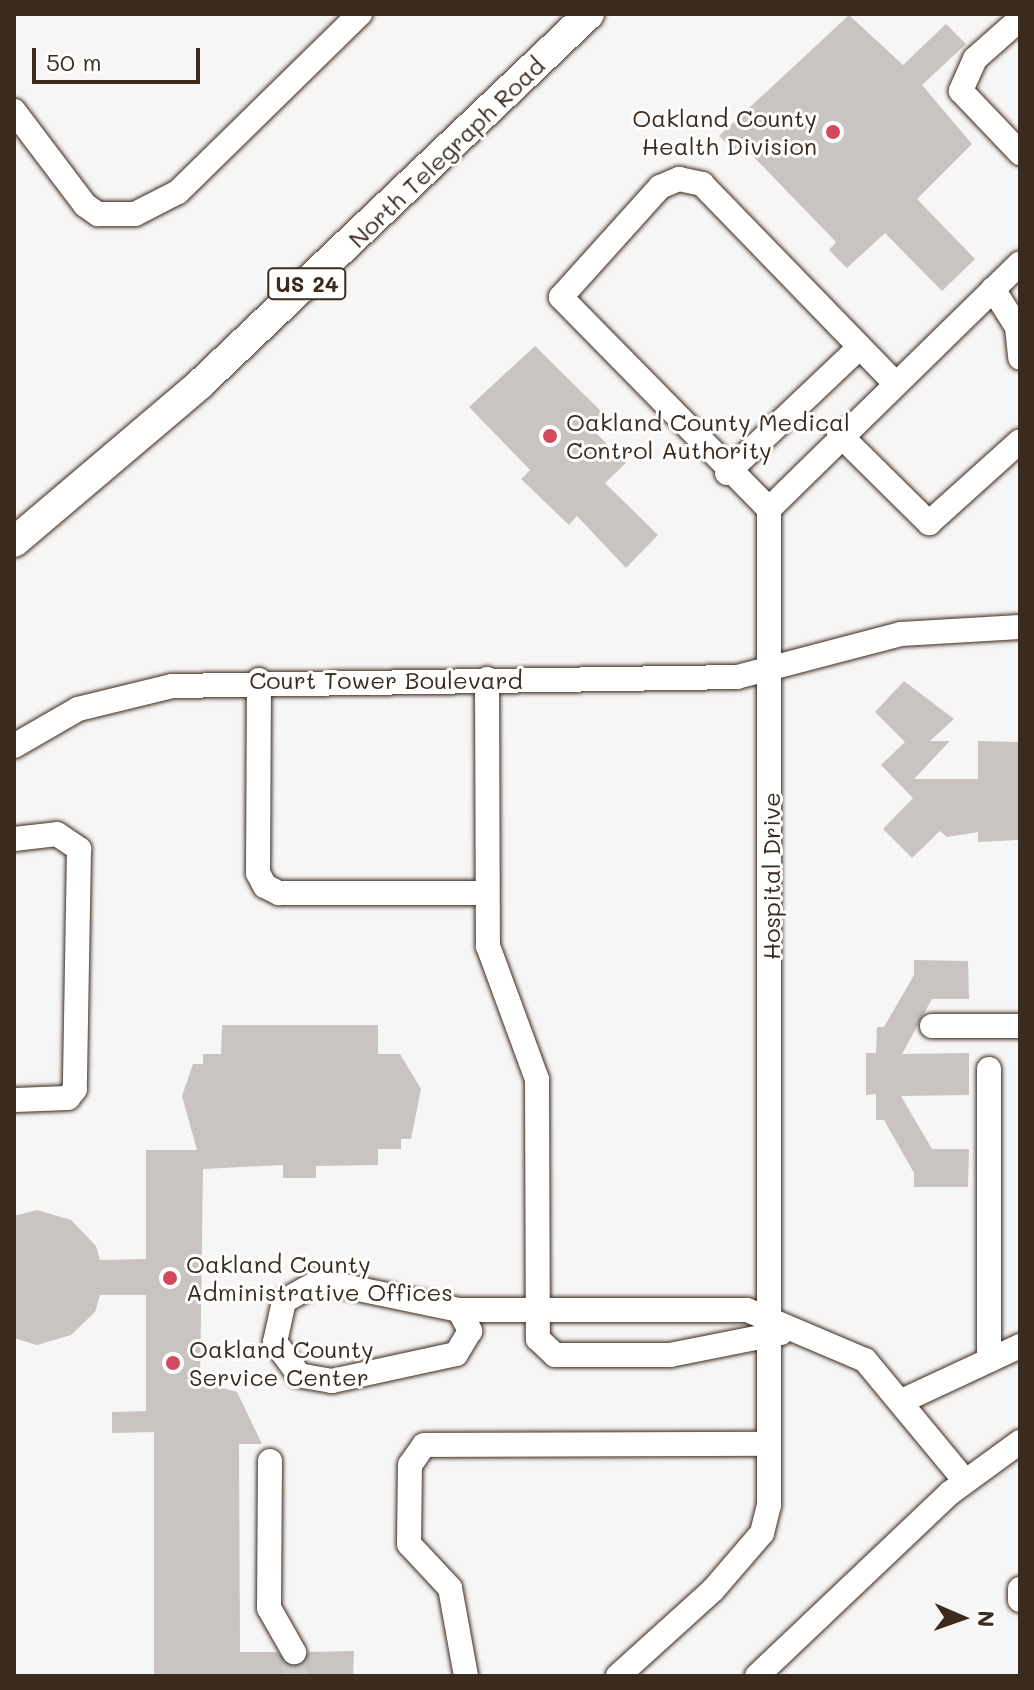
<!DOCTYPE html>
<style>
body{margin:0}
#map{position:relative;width:1034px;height:1690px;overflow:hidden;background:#f7f6f6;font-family:Mali,sans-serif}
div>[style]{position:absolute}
.building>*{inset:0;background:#c9c3c1}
.minor-tunnel>*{height:24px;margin-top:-12px;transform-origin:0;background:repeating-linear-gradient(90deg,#d1cdcb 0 24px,transparent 0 36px)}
.roads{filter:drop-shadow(0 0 2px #3b2a1e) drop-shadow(0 0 2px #3b2a1e)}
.minor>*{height:24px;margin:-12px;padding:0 12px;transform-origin:12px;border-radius:12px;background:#fff}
.major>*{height:30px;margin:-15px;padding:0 15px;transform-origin:15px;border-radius:15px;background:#fff}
.dots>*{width:22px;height:22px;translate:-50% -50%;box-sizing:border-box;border:4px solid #fff;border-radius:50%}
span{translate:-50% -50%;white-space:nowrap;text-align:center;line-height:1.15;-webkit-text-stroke:6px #fff;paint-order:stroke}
.shield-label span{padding:2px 6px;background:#fff;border:2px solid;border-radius:6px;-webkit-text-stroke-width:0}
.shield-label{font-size:22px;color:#3b2a1e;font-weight:700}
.poi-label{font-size:24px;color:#3b2a1e}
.right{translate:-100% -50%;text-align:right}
.left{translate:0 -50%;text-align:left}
.street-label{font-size:24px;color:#3b2a1e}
.frame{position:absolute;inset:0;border:16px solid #3b2a1e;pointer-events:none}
.north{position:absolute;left:922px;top:1578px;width:80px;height:80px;-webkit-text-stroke:6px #fff;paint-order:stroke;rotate:92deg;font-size:22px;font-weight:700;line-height:32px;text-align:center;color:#3b2a1e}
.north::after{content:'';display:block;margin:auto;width:28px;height:36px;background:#3b2a1e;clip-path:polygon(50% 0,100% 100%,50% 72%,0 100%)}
.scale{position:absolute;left:32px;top:48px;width:168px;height:36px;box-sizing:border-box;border:4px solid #3b2a1e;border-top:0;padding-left:10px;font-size:24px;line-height:28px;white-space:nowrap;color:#3b2a1e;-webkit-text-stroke:6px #fff;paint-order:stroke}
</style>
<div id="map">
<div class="building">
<div style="clip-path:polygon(849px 15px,903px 65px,946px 24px,966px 44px,922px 85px,972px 144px,917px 199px,975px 259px,942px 291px,885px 233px,847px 268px,829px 250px,836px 242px,744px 147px,738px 154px,719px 136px)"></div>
<div style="clip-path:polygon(535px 346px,609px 419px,595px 432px,626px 463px,605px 483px,658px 535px,626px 568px,577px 516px,569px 525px,521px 479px,530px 470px,469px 407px)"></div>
<div style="clip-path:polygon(904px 681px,954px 719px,930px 741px,950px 741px,914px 779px,978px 779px,978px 741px,1020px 742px,1020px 840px,978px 842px,978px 832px,947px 837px,940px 831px,912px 858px,883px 829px,913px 798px,881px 765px,905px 742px,875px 712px)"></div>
<div style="clip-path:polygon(914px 960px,968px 961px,969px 999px,932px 999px,902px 1054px,969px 1053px,969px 1095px,901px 1096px,932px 1149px,969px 1149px,968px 1187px,914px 1187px,914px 1173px,884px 1120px,876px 1120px,876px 1094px,866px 1095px,866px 1053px,876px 1053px,877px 1027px,884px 1027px,914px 975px)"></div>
<div style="clip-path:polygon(222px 1025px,378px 1025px,378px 1054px,400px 1054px,421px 1089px,411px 1139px,401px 1139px,401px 1149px,378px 1149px,378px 1165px,316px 1166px,316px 1178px,283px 1178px,283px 1165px,203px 1169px,200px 1382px,237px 1392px,262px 1444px,239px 1444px,240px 1652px,277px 1652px,295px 1667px,309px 1652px,354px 1651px,353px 1676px,154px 1676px,154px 1432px,112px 1433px,112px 1412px,146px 1411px,146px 1295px,100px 1295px,95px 1312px,71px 1335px,37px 1345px,14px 1338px,14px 1216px,37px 1210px,71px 1220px,96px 1246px,100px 1260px,146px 1259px,146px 1150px,197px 1150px,182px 1096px,193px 1064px,203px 1064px,203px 1054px,221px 1054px)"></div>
</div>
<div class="minor-tunnel">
<div style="left:294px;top:1652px;width:24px;rotate:88deg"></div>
</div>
<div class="roads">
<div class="minor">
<div style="left:1020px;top:19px;width:60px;rotate:138.4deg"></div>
<div style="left:975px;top:59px;width:35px;rotate:114deg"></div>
<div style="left:961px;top:91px;width:86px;rotate:46.4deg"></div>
<div style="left:14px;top:111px;width:118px;rotate:52.9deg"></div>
<div style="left:85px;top:205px;width:16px;rotate:35deg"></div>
<div style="left:98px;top:214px;width:37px"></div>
<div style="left:135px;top:214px;width:48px;rotate:-27.1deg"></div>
<div style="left:178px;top:192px;width:255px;rotate:-44.4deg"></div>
<div style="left:993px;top:289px;width:45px;rotate:57.7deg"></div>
<div style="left:1017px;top:327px;width:31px;rotate:84deg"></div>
<div style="left:839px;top:434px;width:127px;rotate:44.7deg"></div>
<div style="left:929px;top:523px;width:122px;rotate:-42deg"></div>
<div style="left:727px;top:473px;width:183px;rotate:-43.5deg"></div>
<div style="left:769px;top:509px;width:297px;rotate:-134.5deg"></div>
<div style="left:561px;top:297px;width:148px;rotate:-48deg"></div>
<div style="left:660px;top:187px;width:21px;rotate:-23deg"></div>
<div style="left:679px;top:179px;width:24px;rotate:12deg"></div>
<div style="left:702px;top:184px;width:276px;rotate:45.9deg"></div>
<div style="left:487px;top:679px;width:267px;rotate:89.8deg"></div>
<div style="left:488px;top:946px;width:142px;rotate:69.8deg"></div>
<div style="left:537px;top:1079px;width:260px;rotate:89.8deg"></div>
<div style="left:538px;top:1339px;width:23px;rotate:43deg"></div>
<div style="left:555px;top:1355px;width:115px"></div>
<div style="left:670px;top:1355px;width:113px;rotate:-11.2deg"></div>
<div style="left:259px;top:680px;width:193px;rotate:90.3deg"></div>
<div style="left:258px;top:873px;width:15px;rotate:62deg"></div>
<div style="left:265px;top:886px;width:16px;rotate:27deg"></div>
<div style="left:279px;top:893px;width:208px"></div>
<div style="left:14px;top:746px;width:74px;rotate:-30deg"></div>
<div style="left:78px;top:709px;width:97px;rotate:-13.7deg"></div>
<div style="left:172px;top:686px;width:565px;rotate:-0.91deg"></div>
<div style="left:737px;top:677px;width:170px;rotate:-14.7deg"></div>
<div style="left:901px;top:634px;width:119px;rotate:-3.4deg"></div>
<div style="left:14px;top:839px;width:43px;rotate:-6.6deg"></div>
<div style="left:57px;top:834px;width:27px;rotate:34deg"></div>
<div style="left:79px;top:849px;width:240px;rotate:91deg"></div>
<div style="left:75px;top:1089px;width:11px;rotate:128deg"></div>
<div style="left:68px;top:1098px;width:54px;rotate:177.9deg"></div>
<div style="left:932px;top:1026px;width:88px"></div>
<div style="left:989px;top:1069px;width:286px;rotate:90deg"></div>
<div style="left:459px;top:1310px;width:24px;rotate:62deg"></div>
<div style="left:470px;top:1331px;width:27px;rotate:121deg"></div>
<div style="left:456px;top:1354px;width:127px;rotate:167.7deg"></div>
<div style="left:332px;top:1381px;width:34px;rotate:-170deg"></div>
<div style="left:299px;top:1375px;width:41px;rotate:-126deg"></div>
<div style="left:275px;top:1342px;width:42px;rotate:-77.6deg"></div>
<div style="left:284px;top:1301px;width:41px;rotate:-29.1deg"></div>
<div style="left:320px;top:1281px;width:142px;rotate:11.8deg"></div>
<div style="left:459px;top:1310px;width:288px"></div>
<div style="left:747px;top:1310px;width:128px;rotate:23deg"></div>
<div style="left:865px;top:1360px;width:157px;rotate:50.4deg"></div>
<div style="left:902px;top:1401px;width:130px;rotate:-25deg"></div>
<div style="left:270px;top:1461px;width:147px;rotate:90.4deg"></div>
<div style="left:269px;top:1608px;width:51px;rotate:60.4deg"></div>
<div style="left:1020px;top:1589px;width:11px;rotate:90deg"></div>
<div style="left:466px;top:1676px;width:89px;rotate:-100.3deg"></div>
<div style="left:450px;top:1588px;width:60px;rotate:-133deg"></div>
<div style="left:409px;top:1544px;width:79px;rotate:-89.3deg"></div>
<div style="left:410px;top:1465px;width:24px;rotate:-55deg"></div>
<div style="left:424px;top:1445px;width:343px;rotate:-0.2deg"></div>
<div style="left:618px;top:1676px;width:128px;rotate:-42.2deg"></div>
<div style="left:713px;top:1590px;width:75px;rotate:-49.3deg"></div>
<div style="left:762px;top:1533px;width:29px;rotate:-76deg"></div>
<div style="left:769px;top:1505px;width:996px;rotate:-90deg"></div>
<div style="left:769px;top:509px;width:351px;rotate:-44.4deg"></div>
<div style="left:757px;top:1676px;width:266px;rotate:-43.5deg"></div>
<div style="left:950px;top:1493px;width:87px;rotate:-36.1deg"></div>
</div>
<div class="major">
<div style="left:14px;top:542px;width:244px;rotate:-40.3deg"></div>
<div style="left:200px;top:384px;width:537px;rotate:-43.57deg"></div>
</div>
</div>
<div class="dots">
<div style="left:833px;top:132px;background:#d1495b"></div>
<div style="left:550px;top:436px;background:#d1495b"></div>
<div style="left:170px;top:1278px;background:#d1495b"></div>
<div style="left:173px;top:1363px;background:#d1495b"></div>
</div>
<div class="shield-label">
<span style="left:307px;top:284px">US 24</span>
</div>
<div class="poi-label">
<span class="right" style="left:817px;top:132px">Oakland County<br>Health Division</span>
<span class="left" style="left:566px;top:436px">Oakland County Medical<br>Control Authority</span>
<span class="left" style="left:186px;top:1278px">Oakland County<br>Administrative Offices</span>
<span class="left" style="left:189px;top:1363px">Oakland County<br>Service Center</span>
</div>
<div class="street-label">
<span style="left:446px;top:152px;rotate:-44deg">North Telegraph Road</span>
<span style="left:386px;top:680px">Court Tower Boulevard</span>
<span style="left:771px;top:876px;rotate:-90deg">Hospital Drive</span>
</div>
<div class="frame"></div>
<div class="north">N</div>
<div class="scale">50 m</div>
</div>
